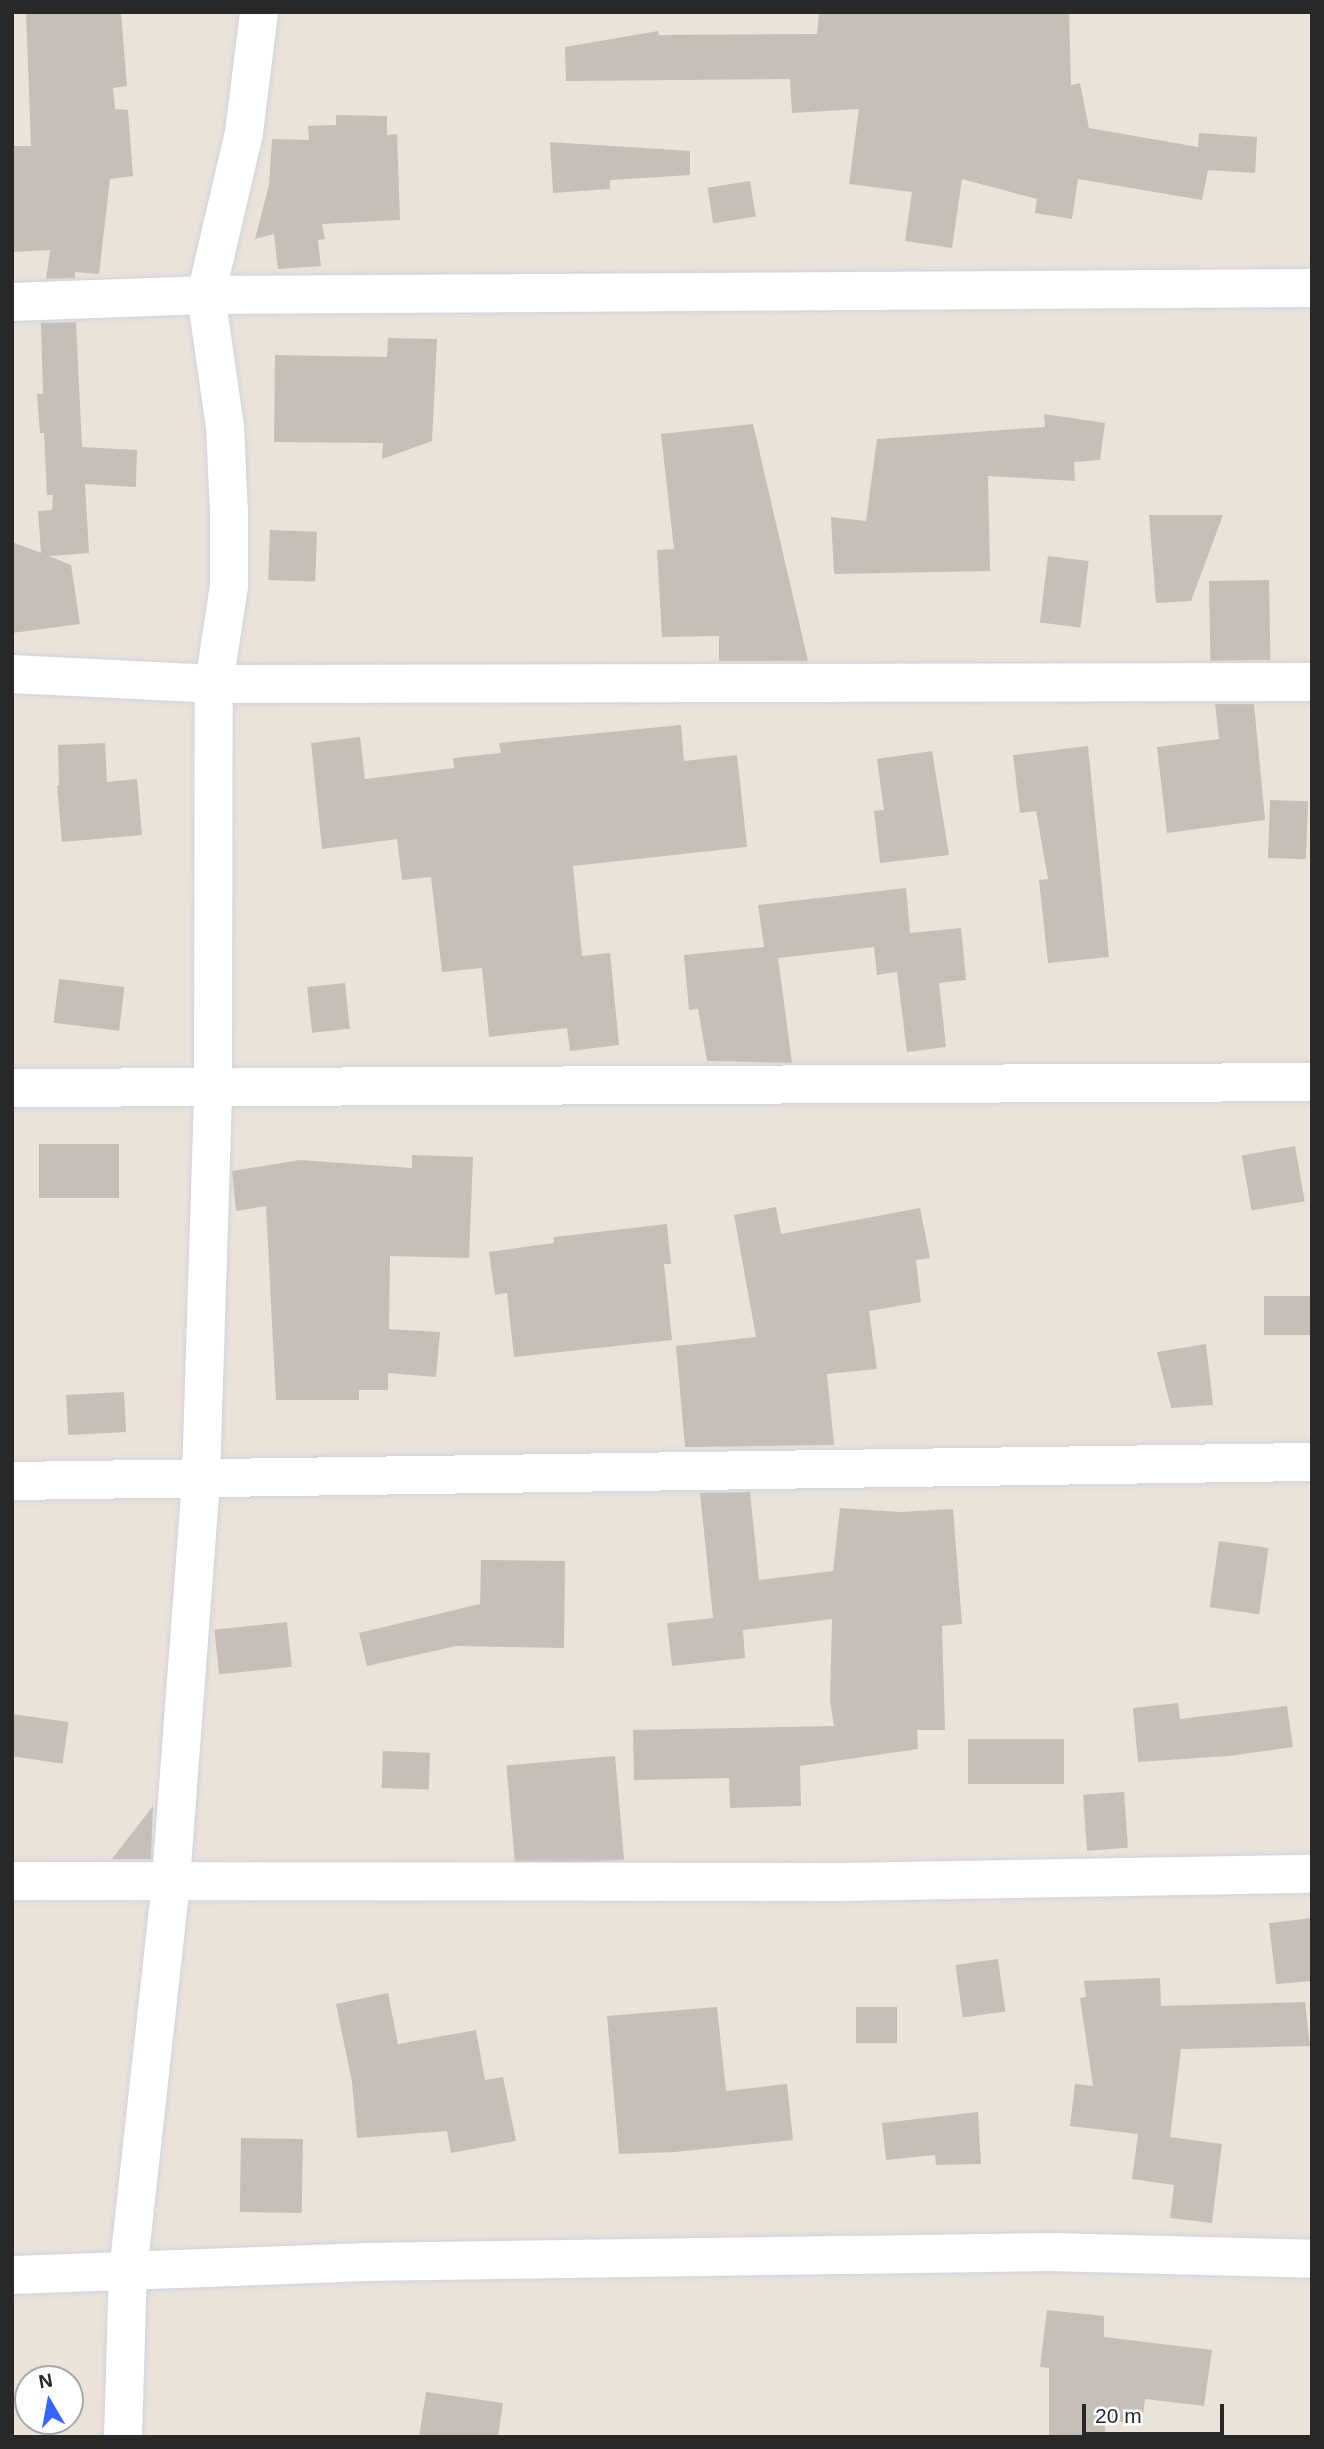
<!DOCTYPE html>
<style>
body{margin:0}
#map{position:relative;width:1324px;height:2449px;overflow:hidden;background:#ebe2d9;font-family:Arial,sans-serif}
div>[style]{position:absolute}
.building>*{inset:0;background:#c6bfb8;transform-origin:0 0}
.roads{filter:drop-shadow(0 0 2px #ced3e1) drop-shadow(0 0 2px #ced3e1)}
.minor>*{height:38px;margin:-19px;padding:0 19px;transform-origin:19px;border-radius:19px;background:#fff}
span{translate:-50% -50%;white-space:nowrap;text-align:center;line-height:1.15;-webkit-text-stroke:6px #fff;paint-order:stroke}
.frame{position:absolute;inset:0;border:14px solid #282828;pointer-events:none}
.north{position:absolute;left:14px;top:2365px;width:70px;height:70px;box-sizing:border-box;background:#fff;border:2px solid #a9a9a9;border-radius:50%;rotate:350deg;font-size:19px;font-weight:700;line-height:28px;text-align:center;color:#282828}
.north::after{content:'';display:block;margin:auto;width:24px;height:32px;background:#3566fb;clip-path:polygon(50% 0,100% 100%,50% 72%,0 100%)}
.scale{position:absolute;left:1082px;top:2404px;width:142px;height:32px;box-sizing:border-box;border:4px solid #282828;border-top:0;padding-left:9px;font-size:21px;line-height:24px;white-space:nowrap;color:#282828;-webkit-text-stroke:5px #fff;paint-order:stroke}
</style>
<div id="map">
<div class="building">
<div style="clip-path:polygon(26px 12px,121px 12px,127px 86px,113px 88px,115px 109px,128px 110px,133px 176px,110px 179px,99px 274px,75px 272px,75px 278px,46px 279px,50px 250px,12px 252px,12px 146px,31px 146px)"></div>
<div style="clip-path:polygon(819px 12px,1069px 12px,1071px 85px,1080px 83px,1089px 128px,1198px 147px,1199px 133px,1257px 137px,1255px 173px,1208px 170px,1202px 200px,1078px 179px,1072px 219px,1035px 213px,1037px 199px,962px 179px,952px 248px,905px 241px,912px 192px,849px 184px,859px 109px,792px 113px,790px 79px,566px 81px,565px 47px,658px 31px,659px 35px,817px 34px)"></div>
<div style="clip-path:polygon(336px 115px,387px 116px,387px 135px,397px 134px,400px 220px,322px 224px,325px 239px,318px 240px,321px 266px,278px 269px,274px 234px,255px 239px,269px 185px,272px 139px,309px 140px,308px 126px,336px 125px)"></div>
<div style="clip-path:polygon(550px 142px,690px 151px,690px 175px,610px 180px,610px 189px,553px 193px)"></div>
<div style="left:750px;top:181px;width:36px;height:43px;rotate:81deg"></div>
<div style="clip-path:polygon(76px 322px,82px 447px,137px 450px,136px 487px,85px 484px,89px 553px,49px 556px,71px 565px,80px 624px,12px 633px,12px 542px,41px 553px,38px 511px,52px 510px,53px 495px,47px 495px,44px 433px,40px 433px,37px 394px,43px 394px,41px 323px)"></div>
<div style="clip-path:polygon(388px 338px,437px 339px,432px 441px,382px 459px,383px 443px,274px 442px,275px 355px,387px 357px)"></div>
<div style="clip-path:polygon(1044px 414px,1105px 423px,1100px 460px,1074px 462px,1075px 481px,988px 476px,990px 571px,834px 574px,831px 517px,866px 521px,877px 439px,1045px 427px)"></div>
<div style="clip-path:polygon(753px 424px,808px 661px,719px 661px,719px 636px,662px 637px,657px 550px,674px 549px,661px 434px)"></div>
<div style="clip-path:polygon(1149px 515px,1223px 515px,1191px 601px,1156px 603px)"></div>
<div style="left:270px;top:530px;width:47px;height:50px;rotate:2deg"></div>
<div style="left:1048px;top:556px;width:41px;height:67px;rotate:7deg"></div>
<div style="left:1269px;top:580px;width:80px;height:60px;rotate:89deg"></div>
<div style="clip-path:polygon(1215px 704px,1254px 704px,1265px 820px,1167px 833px,1157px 747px,1219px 739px)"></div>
<div style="clip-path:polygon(681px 725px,684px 761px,737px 755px,747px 847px,573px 866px,582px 956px,610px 953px,619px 1045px,570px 1051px,567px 1028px,489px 1037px,482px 968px,442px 972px,431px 877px,402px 880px,397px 839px,322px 849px,311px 743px,360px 737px,365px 779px,454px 768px,453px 758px,501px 753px,499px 743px)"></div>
<div style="clip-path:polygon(105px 743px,107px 782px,137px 779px,142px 835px,62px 842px,57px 786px,59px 785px,58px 745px)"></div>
<div style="clip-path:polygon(1088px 746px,1109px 957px,1048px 963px,1039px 880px,1048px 879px,1036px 811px,1020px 813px,1013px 755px)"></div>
<div style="clip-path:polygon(932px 751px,949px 855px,880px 863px,874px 811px,884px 810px,877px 759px)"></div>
<div style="left:1270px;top:800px;width:38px;height:58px;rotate:2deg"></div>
<div style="clip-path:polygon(906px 888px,910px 933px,961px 928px,966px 980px,939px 983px,946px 1047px,907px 1052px,897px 972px,877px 975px,874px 947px,778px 958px,792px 1063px,707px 1061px,698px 1009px,689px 1010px,684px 955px,764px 947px,758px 905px)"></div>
<div style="left:59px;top:979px;width:66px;height:44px;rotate:7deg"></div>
<div style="left:345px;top:983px;width:46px;height:38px;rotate:84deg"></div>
<div style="left:119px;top:1144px;width:54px;height:80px;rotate:90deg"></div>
<div style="left:1295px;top:1146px;width:56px;height:54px;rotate:80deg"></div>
<div style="clip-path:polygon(412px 1155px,473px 1157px,469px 1258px,390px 1256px,389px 1329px,440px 1332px,436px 1377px,388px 1373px,388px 1390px,359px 1390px,359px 1400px,276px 1400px,266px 1206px,236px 1211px,232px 1171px,300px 1160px,412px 1168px)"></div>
<div style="clip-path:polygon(776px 1207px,781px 1234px,920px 1208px,930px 1258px,916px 1260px,921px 1302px,869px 1311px,877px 1369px,827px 1374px,834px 1445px,685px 1447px,676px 1346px,756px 1337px,734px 1215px)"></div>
<div style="clip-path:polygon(667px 1224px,671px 1264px,664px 1264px,672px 1340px,514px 1357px,507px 1293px,495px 1295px,489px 1252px,554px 1243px,554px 1237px)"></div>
<div style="left:1312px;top:1296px;width:39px;height:48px;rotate:90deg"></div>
<div style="clip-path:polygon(1206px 1344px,1213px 1405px,1171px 1408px,1157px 1352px)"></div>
<div style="left:124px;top:1392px;width:40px;height:58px;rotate:87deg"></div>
<div style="clip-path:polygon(750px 1492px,759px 1580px,833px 1571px,840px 1508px,901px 1512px,953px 1509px,962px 1624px,942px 1626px,945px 1730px,917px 1730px,918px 1749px,800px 1766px,801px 1806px,730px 1808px,729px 1778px,634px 1780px,633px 1730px,834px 1726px,830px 1702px,832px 1619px,743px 1630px,745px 1658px,672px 1666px,667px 1623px,713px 1618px,700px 1493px)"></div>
<div style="left:1219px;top:1541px;width:50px;height:67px;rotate:8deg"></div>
<div style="clip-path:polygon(481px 1560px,565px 1561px,564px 1648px,456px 1646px,367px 1666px,359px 1633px,480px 1604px)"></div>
<div style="left:287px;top:1622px;width:45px;height:73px;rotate:84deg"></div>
<div style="clip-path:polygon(1178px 1703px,1180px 1719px,1287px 1706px,1293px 1747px,1228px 1756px,1138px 1762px,1133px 1708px)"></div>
<div style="left:12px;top:1714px;width:57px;height:42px;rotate:8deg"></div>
<div style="left:1064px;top:1739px;width:45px;height:96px;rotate:90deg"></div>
<div style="left:383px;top:1751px;width:47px;height:37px;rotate:2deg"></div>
<div style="left:615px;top:1756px;width:104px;height:109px;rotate:85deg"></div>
<div style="left:1124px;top:1792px;width:56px;height:41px;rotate:86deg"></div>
<div style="clip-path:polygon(153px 1806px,151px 1859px,112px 1859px)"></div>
<div style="clip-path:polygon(1312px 1918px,1312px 1981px,1276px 1984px,1269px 1923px)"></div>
<div style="left:998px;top:1959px;width:53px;height:43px;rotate:82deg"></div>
<div style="clip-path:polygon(1160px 1978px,1161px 2006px,1305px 2002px,1310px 2046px,1181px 2049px,1170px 2137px,1222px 2144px,1212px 2223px,1170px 2218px,1174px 2185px,1132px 2179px,1138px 2134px,1070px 2126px,1075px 2084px,1093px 2086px,1080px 1998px,1086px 1997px,1084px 1981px)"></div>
<div style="clip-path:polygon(388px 1993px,398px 2044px,476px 2030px,485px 2080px,503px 2077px,516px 2141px,451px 2153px,447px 2131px,357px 2138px,352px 2082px,336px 2004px)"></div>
<div style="clip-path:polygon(717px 2007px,726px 2091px,787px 2084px,793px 2140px,675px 2152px,619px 2154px,607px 2016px)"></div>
<div style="left:856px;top:2007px;width:41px;height:36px"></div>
<div style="clip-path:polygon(978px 2112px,981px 2164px,936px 2165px,935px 2155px,886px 2160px,882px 2123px)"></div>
<div style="left:241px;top:2138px;width:62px;height:74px;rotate:1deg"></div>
<div style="clip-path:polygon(1047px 2310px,1104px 2316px,1104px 2337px,1212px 2350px,1204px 2406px,1145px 2399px,1142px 2424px,1105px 2420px,1105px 2436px,1049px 2437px,1049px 2368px,1040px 2367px)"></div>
<div style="clip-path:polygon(426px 2392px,503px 2403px,498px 2437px,419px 2437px)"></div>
</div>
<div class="roads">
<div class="minor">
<div style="left:12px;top:302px;width:194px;rotate:-2.1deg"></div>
<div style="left:206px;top:295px;width:1106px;rotate:-0.36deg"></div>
<div style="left:12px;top:674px;width:202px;rotate:2.8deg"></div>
<div style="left:214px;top:684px;width:1098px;rotate:-0.1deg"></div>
<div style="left:12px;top:1088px;width:1300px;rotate:-0.26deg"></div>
<div style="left:12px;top:1481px;width:1300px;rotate:-0.84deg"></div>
<div style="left:12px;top:1881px;width:827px;rotate:0.07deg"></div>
<div style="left:839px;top:1882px;width:473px;rotate:-1deg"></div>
<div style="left:12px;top:2275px;width:351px;rotate:-2.1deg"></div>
<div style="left:363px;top:2262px;width:687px;rotate:-0.83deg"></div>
<div style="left:1050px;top:2252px;width:262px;rotate:1.5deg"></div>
<div style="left:123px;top:2437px;width:165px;rotate:-88.3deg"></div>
<div style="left:128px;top:2272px;width:394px;rotate:-83.7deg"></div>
<div style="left:171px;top:1880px;width:403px;rotate:-85.7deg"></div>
<div style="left:201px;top:1478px;width:391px;rotate:-88.2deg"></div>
<div style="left:213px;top:1087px;width:403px;rotate:-89.9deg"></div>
<div style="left:214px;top:684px;width:99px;rotate:-81.3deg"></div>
<div style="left:229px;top:586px;width:74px;rotate:-90deg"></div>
<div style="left:229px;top:512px;width:85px;rotate:-92.7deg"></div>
<div style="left:225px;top:427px;width:133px;rotate:-98.2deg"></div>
<div style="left:206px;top:295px;width:166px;rotate:-76.8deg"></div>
<div style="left:244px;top:133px;width:122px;rotate:-82.9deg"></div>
</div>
</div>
<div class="frame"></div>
<div class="north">N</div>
<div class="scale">20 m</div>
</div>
